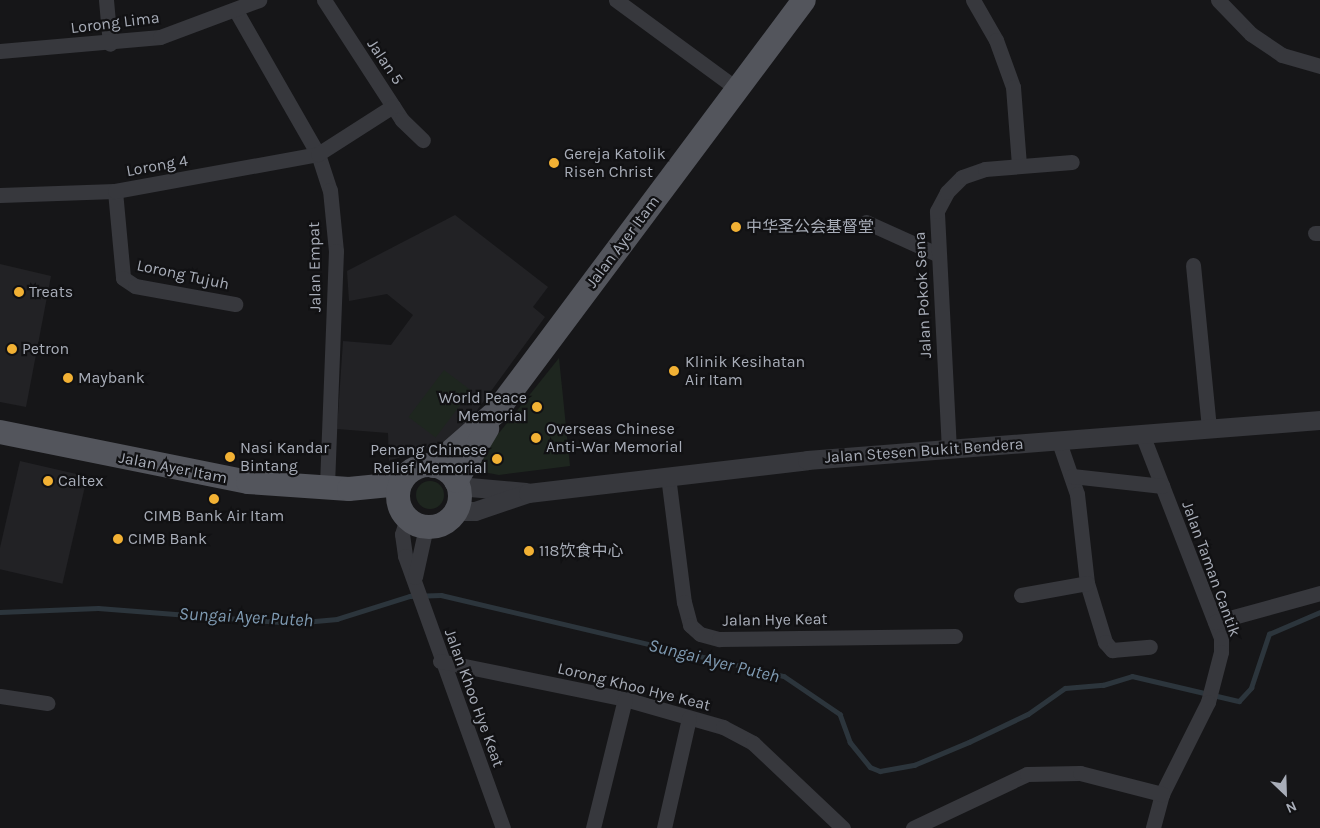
<!DOCTYPE html>
<meta charset="utf-8">
<style>
body{margin:0}
#map{position:relative;width:1320px;height:828px;overflow:hidden;background:#161618;font-family:Karla,"Noto Sans SC",sans-serif}
div>[style]{position:absolute}
.built>*{inset:0;background:#222225;transform-origin:0 0}
.green>*{inset:0;background:#1e261f;transform-origin:0 0}
.round{border-radius:50%}
.stream>*{height:4.5px;margin:-2.25px;padding:0 2.25px;transform-origin:2.25px;border-radius:2.25px;background:#2c353c}
.minor>*{height:15px;margin:-7.5px;padding:0 7.5px;transform-origin:7.5px;border-radius:7.5px;background:#37383d}
.tertiary>*{height:19px;margin:-9.5px;padding:0 9.5px;transform-origin:9.5px;border-radius:9.5px;background:#37383d}
.primary>*{height:24px;margin:-12px;padding:0 12px;transform-origin:12px;border-radius:12px;background:#53555c}
.primary>.ring{margin:-12px;padding:0;box-sizing:content-box;background:none;border:24px solid #53555c;border-radius:50%}
.dots>*{width:14px;height:14px;translate:-50% -50%;box-sizing:border-box;border:2px solid #111113;border-radius:50%}
span{translate:-50% -50%;white-space:nowrap;text-align:center;line-height:1.15;-webkit-text-stroke:4.5px #111113;paint-order:stroke}
.street-label{font-size:16px;color:#a8adb8}
.poi-label{font-size:16px;color:#a8adb8}
.left{translate:0 -50%;text-align:left}
.right{translate:-100% -50%;text-align:right}
.water-label{font-size:18px;color:#7f9bb3;font-style:italic}
.north{position:absolute;left:1260px;top:768px;width:50px;height:50px;-webkit-text-stroke:4px #111113;paint-order:stroke;rotate:156deg;font-size:14px;font-weight:700;line-height:20px;text-align:center;color:#a8adb8}
.north::after{content:'';display:block;margin:auto;width:18px;height:22px;background:#a8adb8;clip-path:polygon(50% 0,100% 100%,50% 72%,0 100%)}
</style>
<div id="map">
<div class="built">
<div style="clip-path:polygon(455px 215px,548px 287px,533px 307px,545px 317px,467px 424px,445px 442px,389px 461px,388px 433px,337px 429px,343px 341px,391px 345px,413px 315px,387px 294px,349px 301px,347px 271px)"></div>
<div style="clip-path:polygon(0 264px,51px 276px,26px 407px,0 402px)"></div>
<div style="left:20px;top:461px;width:69px;height:110px;rotate:13deg"></div>
</div>
<div class="green">
<div style="clip-path:polygon(559px 358px,570px 466px,499px 475px,483px 472px,479px 464px,487px 448px)"></div>
<div style="left:444px;top:370px;width:34px;height:59px;rotate:37deg"></div>
<div class="round" style="left:416px;top:481px;width:28px;height:28px"></div>
</div>
<div class="stream">
<div style="left:0;top:612px;width:98px;rotate:-2.3deg"></div>
<div style="left:98px;top:608px;width:196px;rotate:4.4deg"></div>
<div style="left:293px;top:623px;width:44px;rotate:-5.2deg"></div>
<div style="left:337px;top:619px;width:77px;rotate:-17.5deg"></div>
<div style="left:410px;top:596px;width:31px;rotate:-2deg"></div>
<div style="left:441px;top:595px;width:352px;rotate:13.3deg"></div>
<div style="left:784px;top:676px;width:68px;rotate:34.2deg"></div>
<div style="left:840px;top:714px;width:30px;rotate:70deg"></div>
<div style="left:850px;top:742px;width:32px;rotate:51deg"></div>
<div style="left:870px;top:767px;width:11px;rotate:22deg"></div>
<div style="left:880px;top:771px;width:35px;rotate:-10deg"></div>
<div style="left:914px;top:765px;width:60px;rotate:-22.7deg"></div>
<div style="left:969px;top:742px;width:65px;rotate:-25.4deg"></div>
<div style="left:1028px;top:714px;width:45px;rotate:-35.1deg"></div>
<div style="left:1065px;top:688px;width:38px;rotate:-5deg"></div>
<div style="left:1103px;top:685px;width:30px;rotate:-17deg"></div>
<div style="left:1132px;top:676px;width:110px;rotate:13.2deg"></div>
<div style="left:1239px;top:701px;width:18px;rotate:-47deg"></div>
<div style="left:1251px;top:688px;width:57px;rotate:-71.6deg"></div>
<div style="left:1269px;top:634px;width:56px;rotate:-23.3deg"></div>
</div>
<div class="minor">
<div style="left:106px;top:0;width:44px;rotate:84.8deg"></div>
<div style="left:324px;top:0;width:143px;rotate:57deg"></div>
<div style="left:402px;top:120px;width:29px;rotate:44deg"></div>
<div style="left:616px;top:0;width:150px;rotate:36.3deg"></div>
<div style="left:973px;top:0;width:46px;rotate:60.1deg"></div>
<div style="left:996px;top:40px;width:50px;rotate:70.1deg"></div>
<div style="left:1013px;top:87px;width:78px;rotate:85.6deg"></div>
<div style="left:1218px;top:0;width:47px;rotate:45.9deg"></div>
<div style="left:1251px;top:34px;width:37px;rotate:34deg"></div>
<div style="left:1282px;top:55px;width:40px;rotate:16deg"></div>
<div style="left:236px;top:11px;width:165px;rotate:60.2deg"></div>
<div style="left:318px;top:154px;width:38px;rotate:72deg"></div>
<div style="left:330px;top:190px;width:61px;rotate:84.4deg"></div>
<div style="left:336px;top:251px;width:237px;rotate:92.2deg"></div>
<div style="left:0;top:51px;width:161px;rotate:-5deg"></div>
<div style="left:160px;top:37px;width:106px;rotate:-20.5deg"></div>
<div style="left:115px;top:191px;width:87px;rotate:84.7deg"></div>
<div style="left:123px;top:278px;width:14px;rotate:34deg"></div>
<div style="left:135px;top:286px;width:102px;rotate:10.2deg"></div>
<div style="left:0;top:195px;width:115px;rotate:-2deg"></div>
<div style="left:115px;top:191px;width:206px;rotate:-10.3deg"></div>
<div style="left:318px;top:154px;width:89px;rotate:-32.6deg"></div>
<div style="left:866px;top:222px;width:78px;rotate:24.3deg"></div>
<div style="left:1315px;top:233px;width:5px"></div>
<div style="left:1193px;top:265px;width:164px;rotate:84.4deg"></div>
<div style="left:1142px;top:434px;width:219px;rotate:68.8deg"></div>
<div style="left:1221px;top:638px;width:14px;rotate:90deg"></div>
<div style="left:1221px;top:652px;width:52px;rotate:104.6deg"></div>
<div style="left:1208px;top:702px;width:103px;rotate:116.6deg"></div>
<div style="left:1162px;top:794px;width:35px;rotate:105deg"></div>
<div style="left:1059px;top:442px;width:55px;rotate:70.9deg"></div>
<div style="left:1077px;top:494px;width:90px;rotate:83.6deg"></div>
<div style="left:1087px;top:583px;width:62px;rotate:73deg"></div>
<div style="left:1105px;top:642px;width:11px;rotate:49deg"></div>
<div style="left:1112px;top:650px;width:38px;rotate:-5deg"></div>
<div style="left:949px;top:450px;width:239px;rotate:-92.9deg"></div>
<div style="left:937px;top:211px;width:21px;rotate:-62deg"></div>
<div style="left:947px;top:192px;width:21px;rotate:-45deg"></div>
<div style="left:962px;top:177px;width:24px;rotate:-19deg"></div>
<div style="left:985px;top:169px;width:87px;rotate:-4.6deg"></div>
<div style="left:668px;top:476px;width:127px;rotate:82.8deg"></div>
<div style="left:684px;top:602px;width:24px;rotate:75deg"></div>
<div style="left:690px;top:625px;width:13px;rotate:42deg"></div>
<div style="left:700px;top:634px;width:20px;rotate:15deg"></div>
<div style="left:719px;top:639px;width:236px;rotate:-0.7deg"></div>
<div style="left:1072px;top:476px;width:91px;rotate:6.3deg"></div>
<div style="left:407px;top:518px;width:17px;rotate:107deg"></div>
<div style="left:402px;top:534px;width:22px;rotate:82deg"></div>
<div style="left:405px;top:556px;width:289px;rotate:70.2deg"></div>
<div style="left:415px;top:577px;width:51px;rotate:-77.6deg"></div>
<div style="left:1021px;top:595px;width:67px;rotate:-10.3deg"></div>
<div style="left:1215px;top:622px;width:109px;rotate:-15.4deg"></div>
<div style="left:440px;top:661px;width:189px;rotate:11.6deg"></div>
<div style="left:625px;top:699px;width:102px;rotate:15.9deg"></div>
<div style="left:723px;top:727px;width:34px;rotate:28deg"></div>
<div style="left:753px;top:743px;width:124px;rotate:43.4deg"></div>
<div style="left:0;top:696px;width:48px;rotate:8.5deg"></div>
<div style="left:593px;top:828px;width:133px;rotate:-76.1deg"></div>
<div style="left:664px;top:828px;width:113px;rotate:-77.2deg"></div>
<div style="left:913px;top:828px;width:126px;rotate:-25.3deg"></div>
<div style="left:1027px;top:774px;width:53px;rotate:-1.1deg"></div>
<div style="left:1080px;top:773px;width:85px;rotate:14.4deg"></div>
</div>
<div class="tertiary">
<div style="left:458px;top:486px;width:68px;rotate:5deg"></div>
<div style="left:456px;top:511px;width:19px"></div>
<div style="left:475px;top:511px;width:56px;rotate:-18.8deg"></div>
<div style="left:528px;top:493px;width:281px;rotate:-6.7deg"></div>
<div style="left:807px;top:460px;width:515px;rotate:-4.46deg"></div>
</div>
<div class="primary">
<div style="left:0;top:432px;width:253px;rotate:11.4deg"></div>
<div style="left:248px;top:482px;width:101px;rotate:4deg"></div>
<div style="left:349px;top:489px;width:51px;rotate:-5.6deg"></div>
<div class="ring" style="left:398px;top:465px;width:38px;height:38px"></div>
<div style="left:434px;top:466px;width:82px;rotate:-41.1deg"></div>
<div style="left:496px;top:412px;width:514px;rotate:-53.22deg"></div>
<div style="left:456px;top:481px;width:61px;rotate:-59.2deg"></div>
</div>
<div class="dots">
<div style="left:554px;top:163px;background:#f2b134"></div>
<div style="left:736px;top:227px;background:#f2b134"></div>
<div style="left:19px;top:292px;background:#f2b134"></div>
<div style="left:12px;top:349px;background:#f2b134"></div>
<div style="left:674px;top:371px;background:#f2b134"></div>
<div style="left:68px;top:378px;background:#f2b134"></div>
<div style="left:537px;top:407px;background:#f2b134"></div>
<div style="left:536px;top:438px;background:#f2b134"></div>
<div style="left:230px;top:457px;background:#f2b134"></div>
<div style="left:497px;top:459px;background:#f2b134"></div>
<div style="left:48px;top:481px;background:#f2b134"></div>
<div style="left:214px;top:499px;background:#f2b134"></div>
<div style="left:118px;top:539px;background:#f2b134"></div>
<div style="left:529px;top:551px;background:#f2b134"></div>
</div>
<div class="street-label">
<span style="left:115px;top:23px;rotate:-7deg">Lorong Lima</span>
<span style="left:385px;top:62px;rotate:56deg">Jalan 5</span>
<span style="left:157px;top:166px;rotate:-10deg">Lorong 4</span>
<span style="left:623px;top:242px;rotate:-53deg">Jalan Ayer Itam</span>
<span style="left:315px;top:267px;rotate:-91deg">Jalan Empat</span>
<span style="left:183px;top:275px;rotate:12deg">Lorong Tujuh</span>
<span style="left:923px;top:295px;rotate:-93deg">Jalan Pokok Sena</span>
<span style="left:924px;top:451px;rotate:-4deg">Jalan Stesen Bukit Bendera</span>
<span style="left:173px;top:468px;rotate:11deg">Jalan Ayer Itam</span>
<span style="left:1211px;top:569px;rotate:70deg">Jalan Taman Cantik</span>
<span style="left:775px;top:620px;rotate:-1deg">Jalan Hye Keat</span>
<span style="left:634px;top:687px;rotate:14deg">Lorong Khoo Hye Keat</span>
<span style="left:474px;top:698px;rotate:70deg">Jalan Khoo Hye Keat</span>
</div>
<div class="poi-label">
<span class="left" style="left:564px;top:163px">Gereja Katolik<br>Risen Christ</span>
<span class="left" style="left:746px;top:227px">中华圣公会基督堂</span>
<span class="left" style="left:29px;top:292px">Treats</span>
<span class="left" style="left:22px;top:349px">Petron</span>
<span class="left" style="left:685px;top:371px">Klinik Kesihatan<br>Air Itam</span>
<span class="left" style="left:78px;top:378px">Maybank</span>
<span class="right" style="left:527px;top:407px">World Peace<br>Memorial</span>
<span class="left" style="left:546px;top:438px">Overseas Chinese<br>Anti-War Memorial</span>
<span class="left" style="left:240px;top:457px">Nasi Kandar<br>Bintang</span>
<span class="right" style="left:487px;top:459px">Penang Chinese<br>Relief Memorial</span>
<span class="left" style="left:58px;top:481px">Caltex</span>
<span style="left:214px;top:516px">CIMB Bank Air Itam</span>
<span class="left" style="left:128px;top:539px">CIMB Bank</span>
<span class="left" style="left:539px;top:551px">118饮食中心</span>
</div>
<div class="water-label">
<span style="left:246px;top:617px;rotate:3deg">Sungai Ayer Puteh</span>
<span style="left:714px;top:661px;rotate:14deg">Sungai Ayer Puteh</span>
</div>
<div class="north">N</div>
</div>
